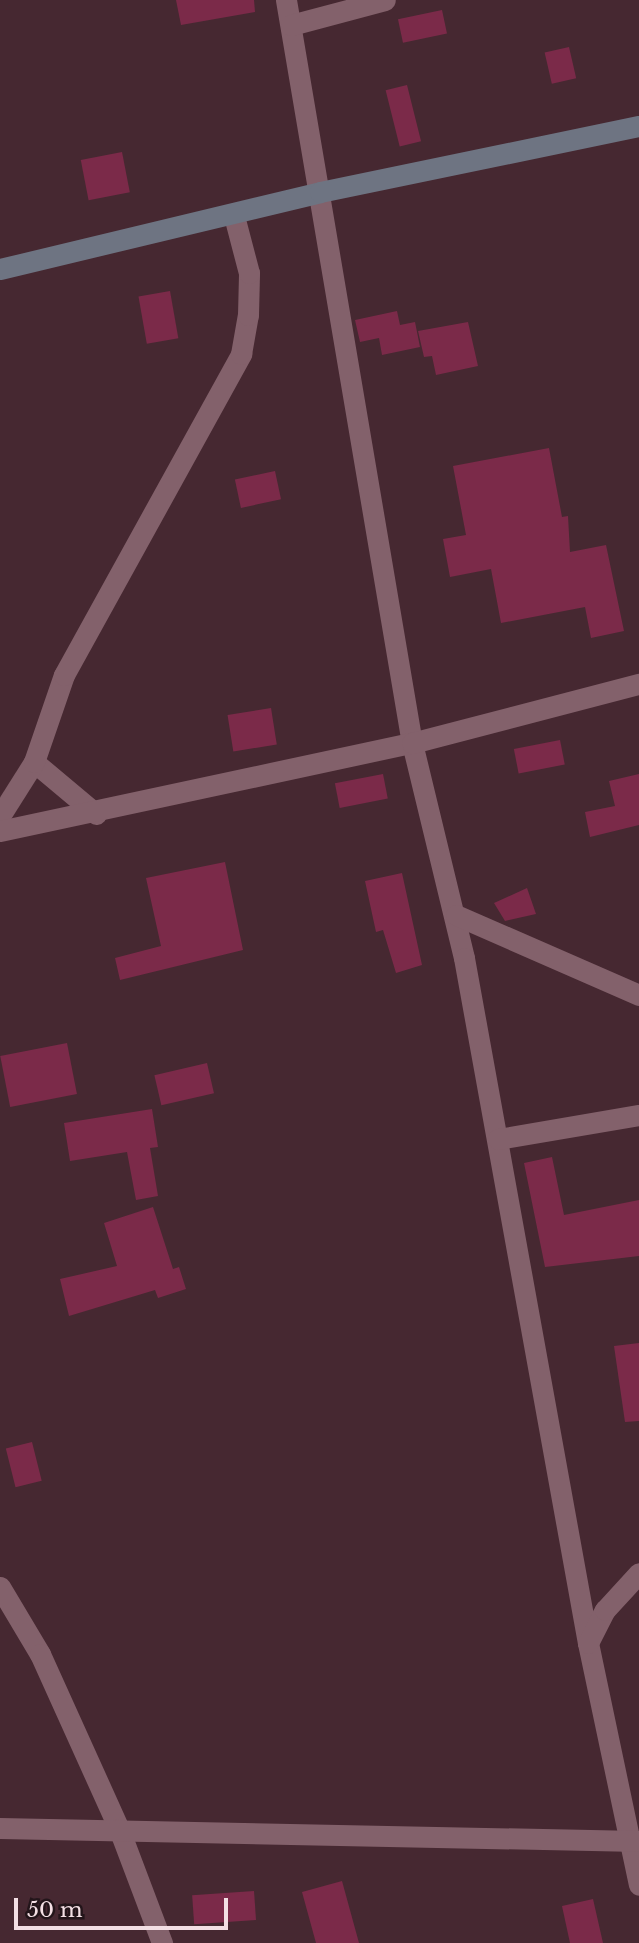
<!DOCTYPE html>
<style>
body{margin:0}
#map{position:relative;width:639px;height:1943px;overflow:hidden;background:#462831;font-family:"Libre Baskerville",serif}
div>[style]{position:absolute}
.building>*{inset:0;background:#7b2a49;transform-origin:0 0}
.minor>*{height:21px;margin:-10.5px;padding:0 10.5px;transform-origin:10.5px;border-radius:10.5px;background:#83616b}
.secondary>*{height:21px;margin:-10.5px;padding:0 10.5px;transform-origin:10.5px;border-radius:10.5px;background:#6e7482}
span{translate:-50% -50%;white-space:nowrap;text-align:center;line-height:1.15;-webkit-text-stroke:5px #23151a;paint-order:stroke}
.scale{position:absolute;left:14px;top:1898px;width:214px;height:32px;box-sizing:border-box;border:4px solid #f3dfe4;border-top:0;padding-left:9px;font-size:21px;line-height:24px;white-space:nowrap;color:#f3dfe4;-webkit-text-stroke:5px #23151a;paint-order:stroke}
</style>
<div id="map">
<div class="building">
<div style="clip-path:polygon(176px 0,254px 0,255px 12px,181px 25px)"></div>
<div style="left:442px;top:10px;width:24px;height:45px;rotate:78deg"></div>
<div style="left:569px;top:47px;width:32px;height:25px;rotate:77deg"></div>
<div style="left:407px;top:85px;width:58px;height:22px;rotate:76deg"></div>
<div style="left:122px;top:152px;width:41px;height:42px;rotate:79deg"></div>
<div style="left:170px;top:291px;width:48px;height:32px;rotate:80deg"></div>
<div style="clip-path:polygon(397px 311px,400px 325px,415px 322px,420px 347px,382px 355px,379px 338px,360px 342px,355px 320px)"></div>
<div style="clip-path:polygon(468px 322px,478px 366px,436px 375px,432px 356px,424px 357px,418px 331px)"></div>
<div style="clip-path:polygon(549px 448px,562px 517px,568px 516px,570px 552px,606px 545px,624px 631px,591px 638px,585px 607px,501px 623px,491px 569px,450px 577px,443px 539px,466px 535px,453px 466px)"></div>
<div style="left:275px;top:471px;width:29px;height:41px;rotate:78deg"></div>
<div style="left:271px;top:708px;width:37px;height:44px;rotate:81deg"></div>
<div style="left:560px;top:740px;width:25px;height:47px;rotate:79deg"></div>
<div style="left:383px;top:774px;width:25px;height:49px;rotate:79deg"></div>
<div style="clip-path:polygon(639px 774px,639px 825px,590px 837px,585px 812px,615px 806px,609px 781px)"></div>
<div style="clip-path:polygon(225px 862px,243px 950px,120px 980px,115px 958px,161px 946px,146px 878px)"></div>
<div style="clip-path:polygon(402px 873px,422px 965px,396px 973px,383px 930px,376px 932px,365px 881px)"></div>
<div style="clip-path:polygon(527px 888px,536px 914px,505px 921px,494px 903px)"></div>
<div style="left:67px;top:1043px;width:52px;height:68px;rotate:79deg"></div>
<div style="left:207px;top:1063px;width:31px;height:54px;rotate:77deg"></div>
<div style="clip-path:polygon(152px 1109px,158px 1147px,150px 1148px,158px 1196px,136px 1200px,127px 1152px,70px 1161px,64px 1123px)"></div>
<div style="clip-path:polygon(552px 1157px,564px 1215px,639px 1200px,639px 1256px,545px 1267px,524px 1163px)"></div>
<div style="clip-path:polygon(153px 1207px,173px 1269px,179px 1267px,186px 1289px,158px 1298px,155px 1290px,69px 1316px,60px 1279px,117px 1266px,104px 1223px)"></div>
<div style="clip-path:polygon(639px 1343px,639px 1421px,625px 1422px,614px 1346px)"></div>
<div style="left:32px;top:1442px;width:40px;height:27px;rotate:76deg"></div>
<div style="clip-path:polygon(342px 1881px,359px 1943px,316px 1943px,302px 1892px)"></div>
<div style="left:254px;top:1891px;width:29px;height:62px;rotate:86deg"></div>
<div style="clip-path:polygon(593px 1899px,603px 1943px,570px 1943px,562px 1906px)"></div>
</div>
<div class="minor">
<div style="left:286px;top:0;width:754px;rotate:80.38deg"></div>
<div style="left:412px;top:743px;width:221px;rotate:76.4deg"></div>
<div style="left:464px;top:958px;width:696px;rotate:79.74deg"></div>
<div style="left:588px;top:1643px;width:247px;rotate:78.1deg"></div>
<div style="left:291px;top:25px;width:97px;rotate:-14.9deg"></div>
<div style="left:34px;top:762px;width:81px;rotate:40deg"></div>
<div style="left:0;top:816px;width:64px;rotate:-57.8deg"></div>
<div style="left:34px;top:762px;width:92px;rotate:-71deg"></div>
<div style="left:64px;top:675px;width:367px;rotate:-61.1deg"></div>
<div style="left:241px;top:354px;width:40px;rotate:-80deg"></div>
<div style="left:248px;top:315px;width:42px;rotate:-88.6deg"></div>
<div style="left:249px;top:273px;width:59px;rotate:-104.7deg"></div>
<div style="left:0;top:831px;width:421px;rotate:-12.1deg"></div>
<div style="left:412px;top:743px;width:235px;rotate:-14.6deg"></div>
<div style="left:456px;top:915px;width:200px;rotate:23.6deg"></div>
<div style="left:498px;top:1139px;width:143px;rotate:-9.7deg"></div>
<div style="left:0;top:1587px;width:78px;rotate:59.2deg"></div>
<div style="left:40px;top:1654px;width:192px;rotate:65.7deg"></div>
<div style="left:119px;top:1829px;width:122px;rotate:69.3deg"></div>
<div style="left:588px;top:1643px;width:37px;rotate:-63deg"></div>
<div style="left:605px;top:1610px;width:50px;rotate:-47.4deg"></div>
<div style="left:0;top:1828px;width:639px;rotate:1.17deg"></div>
</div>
<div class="secondary">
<div style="left:0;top:269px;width:329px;rotate:-13.5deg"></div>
<div style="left:320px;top:192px;width:326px;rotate:-11.7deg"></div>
</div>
<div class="scale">50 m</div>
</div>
